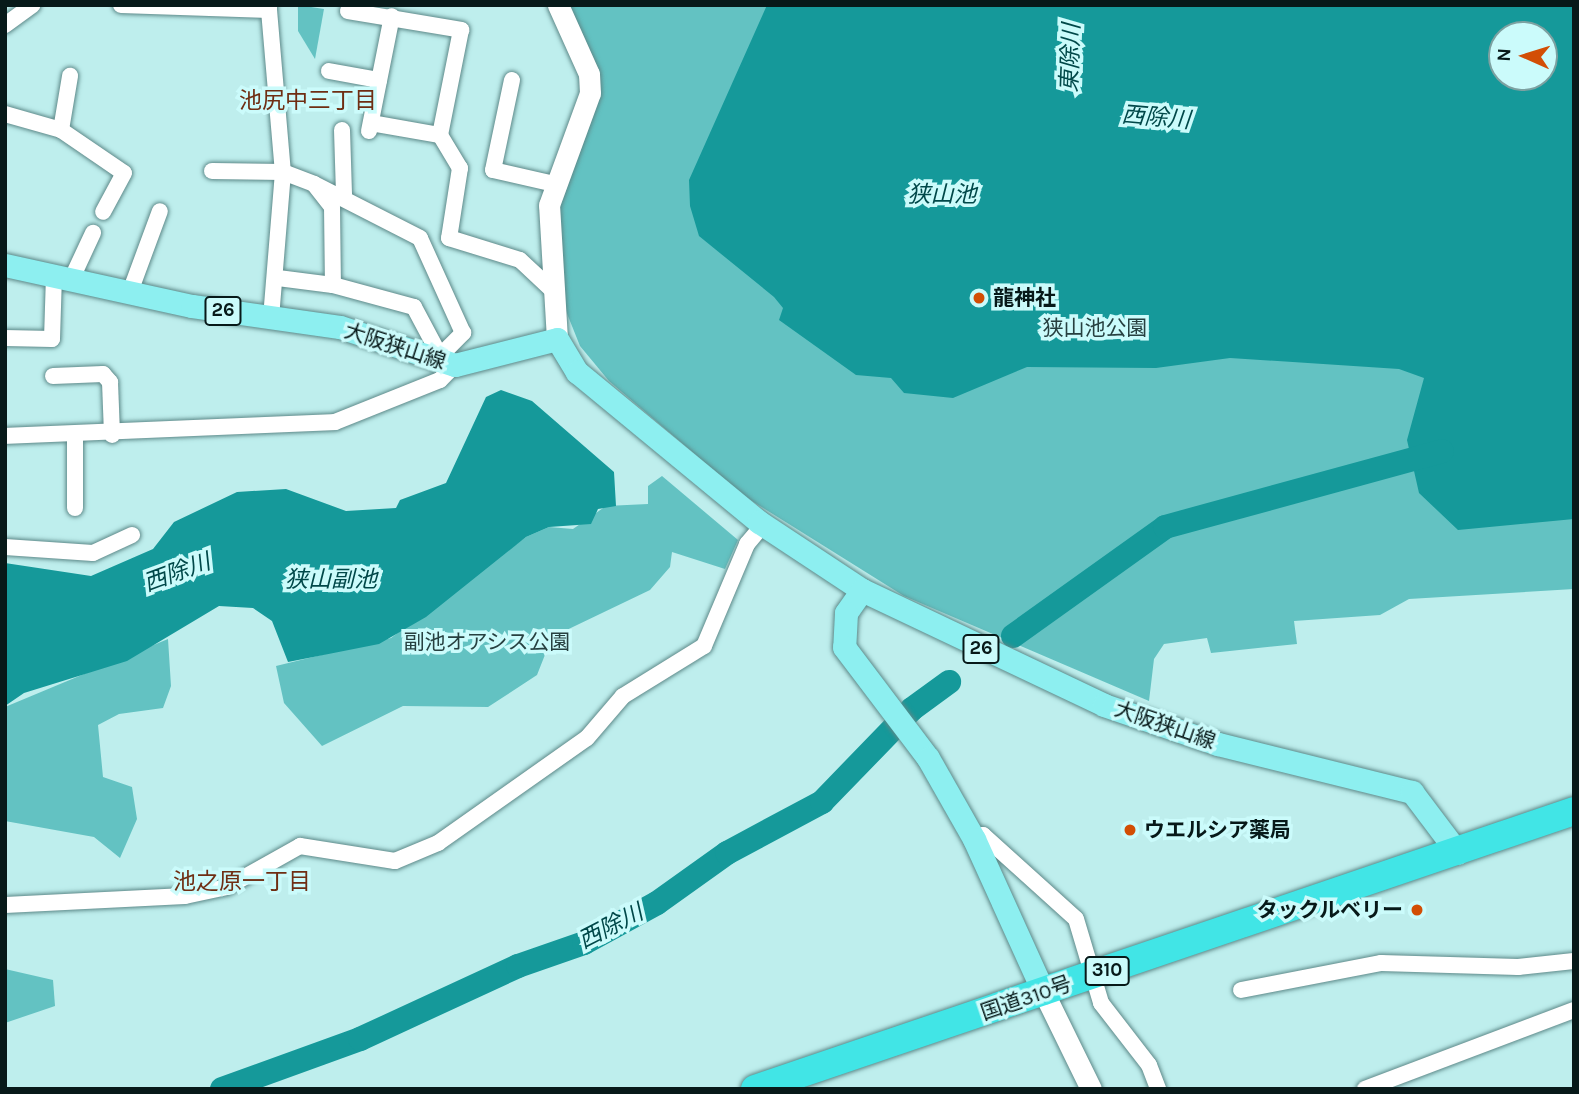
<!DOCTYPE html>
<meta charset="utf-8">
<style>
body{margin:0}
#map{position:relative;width:1579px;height:1094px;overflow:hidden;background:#beeeed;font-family:Karla,"Noto Sans JP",sans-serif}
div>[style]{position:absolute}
.green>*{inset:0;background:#63c2c2}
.water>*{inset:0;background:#15999a}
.river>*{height:24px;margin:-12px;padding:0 12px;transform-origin:12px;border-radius:12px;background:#15999a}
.roads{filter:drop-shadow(0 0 2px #5d8989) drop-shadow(0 0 2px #5d8989)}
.street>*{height:16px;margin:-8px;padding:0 8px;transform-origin:8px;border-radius:8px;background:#fff}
.secondary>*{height:21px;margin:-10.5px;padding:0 10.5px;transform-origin:10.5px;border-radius:10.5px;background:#fff}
.primary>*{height:23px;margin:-11.5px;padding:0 11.5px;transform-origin:11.5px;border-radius:11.5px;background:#8deff0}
.highway>*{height:28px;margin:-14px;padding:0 14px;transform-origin:14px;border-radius:14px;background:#41e5e6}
.dots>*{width:19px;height:19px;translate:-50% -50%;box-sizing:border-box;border:4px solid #cbfbfb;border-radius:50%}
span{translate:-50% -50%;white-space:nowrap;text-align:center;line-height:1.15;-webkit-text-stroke:7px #cbfbfb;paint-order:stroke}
.shield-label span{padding:2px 5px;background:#cbfbfb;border:2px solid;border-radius:5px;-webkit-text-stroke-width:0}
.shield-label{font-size:19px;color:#071919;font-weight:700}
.poi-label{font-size:21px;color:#071919;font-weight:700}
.left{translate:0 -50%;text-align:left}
.right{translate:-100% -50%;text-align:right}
.park-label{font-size:21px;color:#274040}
.street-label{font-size:21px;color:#071919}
.water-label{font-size:23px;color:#004849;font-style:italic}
.neighbourhood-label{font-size:23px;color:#6f2e13}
.frame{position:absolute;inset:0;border:7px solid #071919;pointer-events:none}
.north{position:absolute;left:1488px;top:21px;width:70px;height:70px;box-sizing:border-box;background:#cbfbfb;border:2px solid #7da1a1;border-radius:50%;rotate:273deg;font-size:19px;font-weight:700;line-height:28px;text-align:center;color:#071919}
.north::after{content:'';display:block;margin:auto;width:24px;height:32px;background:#d24e05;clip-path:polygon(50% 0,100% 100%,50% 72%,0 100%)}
</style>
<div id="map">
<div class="green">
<div style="clip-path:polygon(298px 5px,324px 9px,315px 59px,298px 31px)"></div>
<div style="clip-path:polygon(evenodd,568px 5px,1574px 5px,1574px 589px,1409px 599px,1380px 615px,1294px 621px,1297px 644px,1211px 653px,1207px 638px,1164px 644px,1154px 659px,1149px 701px,904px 596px,744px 496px,609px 381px,580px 346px,562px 301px,555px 213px,592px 111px,568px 5px,1502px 35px,1544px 35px,1544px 77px,1502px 77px,1502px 35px)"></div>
<div style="clip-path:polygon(662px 476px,738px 540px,725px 569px,672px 552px,670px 567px,650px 590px,552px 637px,537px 675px,488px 707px,403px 706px,322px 746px,284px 703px,276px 666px,391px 638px,526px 537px,549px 527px,573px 529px,606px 506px,648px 504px,648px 486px)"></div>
<div style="clip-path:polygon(168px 639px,171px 686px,163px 708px,119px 714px,98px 725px,103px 777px,132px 787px,137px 819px,120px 858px,94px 837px,5px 821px,5px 707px)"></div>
<div style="clip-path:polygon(5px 969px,53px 980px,55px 1006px,5px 1023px)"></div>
</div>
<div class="water">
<div style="clip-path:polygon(evenodd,767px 5px,1574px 5px,1574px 519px,1458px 530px,1419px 493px,1407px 440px,1424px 378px,1399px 369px,1230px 358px,1156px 368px,1027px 367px,953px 398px,904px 393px,891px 378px,856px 375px,779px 320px,783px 308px,774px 297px,699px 236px,690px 206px,689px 180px,767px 5px,1502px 35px,1544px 35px,1544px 77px,1502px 77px,1502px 35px)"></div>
<div style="clip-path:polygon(501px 390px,532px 401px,614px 472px,616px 506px,598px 509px,591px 524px,549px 527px,526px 537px,426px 617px,379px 644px,288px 662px,272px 621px,253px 608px,219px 606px,127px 661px,24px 693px,5px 706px,5px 563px,91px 576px,153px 549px,174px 522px,237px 492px,286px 489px,346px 511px,396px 508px,400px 500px,446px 483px,486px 397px)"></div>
</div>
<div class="river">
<div style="left:1013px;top:636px;width:187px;rotate:-35.6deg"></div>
<div style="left:1165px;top:527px;width:287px;rotate:-15.3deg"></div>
<div style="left:222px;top:1089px;width:147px;rotate:-19.9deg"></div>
<div style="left:360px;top:1039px;width:174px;rotate:-24.8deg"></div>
<div style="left:518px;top:966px;width:70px;rotate:-19.2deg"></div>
<div style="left:584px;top:943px;width:83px;rotate:-28.7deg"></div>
<div style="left:657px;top:903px;width:86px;rotate:-35.5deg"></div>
<div style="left:727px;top:853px;width:108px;rotate:-28.2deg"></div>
<div style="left:822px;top:802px;width:129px;rotate:-45.9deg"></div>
<div style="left:912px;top:709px;width:46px;rotate:-36.1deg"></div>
</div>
<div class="roads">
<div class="street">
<div style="left:121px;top:5px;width:148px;rotate:1.9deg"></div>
<div style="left:269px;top:10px;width:5px;rotate:-90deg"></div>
<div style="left:269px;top:10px;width:163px;rotate:85.1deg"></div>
<div style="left:283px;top:172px;width:146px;rotate:94.7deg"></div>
<div style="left:348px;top:11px;width:115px;rotate:9.5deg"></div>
<div style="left:461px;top:30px;width:107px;rotate:101.3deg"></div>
<div style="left:440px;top:135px;width:39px;rotate:59deg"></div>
<div style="left:460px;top:168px;width:71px;rotate:98.9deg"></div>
<div style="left:449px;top:238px;width:74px;rotate:17.2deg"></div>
<div style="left:520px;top:260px;width:42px;rotate:43.1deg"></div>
<div style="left:5px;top:25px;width:34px;rotate:-36deg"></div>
<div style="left:329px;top:71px;width:51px;rotate:10.2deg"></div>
<div style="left:512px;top:80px;width:92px;rotate:101.9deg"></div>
<div style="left:493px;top:170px;width:63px;rotate:12.9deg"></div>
<div style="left:5px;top:114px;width:58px;rotate:15.9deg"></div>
<div style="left:61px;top:130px;width:76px;rotate:34.3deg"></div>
<div style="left:124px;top:173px;width:44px;rotate:118.3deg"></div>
<div style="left:371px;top:123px;width:70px;rotate:9.9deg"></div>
<div style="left:61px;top:130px;width:55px;rotate:-80.5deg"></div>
<div style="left:342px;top:130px;width:64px;rotate:88.2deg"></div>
<div style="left:369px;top:131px;width:117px;rotate:-78.7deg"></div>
<div style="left:212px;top:171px;width:71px;rotate:0.8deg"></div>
<div style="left:283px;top:172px;width:33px;rotate:21deg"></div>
<div style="left:314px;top:184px;width:29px;rotate:52deg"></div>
<div style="left:332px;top:207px;width:78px;rotate:89.3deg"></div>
<div style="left:333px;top:285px;width:84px;rotate:15.2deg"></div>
<div style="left:414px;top:307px;width:55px;rotate:62deg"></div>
<div style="left:440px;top:356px;width:33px;rotate:-45deg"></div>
<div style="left:463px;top:333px;width:104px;rotate:-114.4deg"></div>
<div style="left:420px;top:238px;width:119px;rotate:-153deg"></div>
<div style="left:72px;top:278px;width:50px;rotate:-65deg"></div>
<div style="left:278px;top:278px;width:55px;rotate:7.3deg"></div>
<div style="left:130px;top:292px;width:86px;rotate:-69.7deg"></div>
<div style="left:5px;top:338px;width:47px;rotate:1.2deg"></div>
<div style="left:52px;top:339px;width:64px;rotate:-88.2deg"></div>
<div style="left:53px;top:376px;width:50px;rotate:-2.3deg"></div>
<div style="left:103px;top:374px;width:11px;rotate:49deg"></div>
<div style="left:110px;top:382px;width:53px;rotate:87.8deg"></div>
<div style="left:5px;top:436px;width:330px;rotate:-2.4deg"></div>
<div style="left:335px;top:422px;width:113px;rotate:-21.8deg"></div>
<div style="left:440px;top:380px;width:21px;rotate:-45deg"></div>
<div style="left:75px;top:508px;width:70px;rotate:-90deg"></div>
<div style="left:5px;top:547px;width:88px;rotate:3.9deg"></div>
<div style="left:93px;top:553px;width:43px;rotate:-24.8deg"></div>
<div style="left:974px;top:839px;width:10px;rotate:-24deg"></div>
<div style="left:983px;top:835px;width:125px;rotate:42.1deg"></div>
<div style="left:1076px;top:919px;width:88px;rotate:73.4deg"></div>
<div style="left:1101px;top:1003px;width:78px;rotate:52.3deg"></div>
<div style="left:1149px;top:1065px;width:26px;rotate:69deg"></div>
<div style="left:5px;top:905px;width:180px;rotate:-2.9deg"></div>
<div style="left:185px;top:896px;width:43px;rotate:-12.1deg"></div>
<div style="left:227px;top:887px;width:84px;rotate:-29.3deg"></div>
<div style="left:300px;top:846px;width:96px;rotate:9deg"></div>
<div style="left:395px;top:861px;width:47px;rotate:-22.7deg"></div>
<div style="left:438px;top:843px;width:182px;rotate:-35.2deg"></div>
<div style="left:587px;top:738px;width:55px;rotate:-49.4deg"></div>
<div style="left:623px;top:696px;width:95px;rotate:-31.7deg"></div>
<div style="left:704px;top:646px;width:111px;rotate:-67.1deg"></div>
<div style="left:747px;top:544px;width:25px;rotate:-50deg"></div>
<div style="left:1241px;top:990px;width:143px;rotate:-10.9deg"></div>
<div style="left:1381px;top:963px;width:137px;rotate:1.7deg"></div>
<div style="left:1518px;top:967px;width:56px;rotate:-6.1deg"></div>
<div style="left:1365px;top:1089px;width:223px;rotate:-20.7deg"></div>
</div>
<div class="secondary">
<div style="left:557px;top:339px;width:134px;rotate:-93.4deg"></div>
<div style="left:549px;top:205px;width:119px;rotate:-69.9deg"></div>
<div style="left:590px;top:93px;width:19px;rotate:-93deg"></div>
<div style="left:589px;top:74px;width:76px;rotate:-114.2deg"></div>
<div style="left:1044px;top:993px;width:107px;rotate:63.9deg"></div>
</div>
<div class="primary">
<div style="left:5px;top:265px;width:191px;rotate:12.4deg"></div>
<div style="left:192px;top:306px;width:149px;rotate:8.1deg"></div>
<div style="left:340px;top:327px;width:121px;rotate:18.3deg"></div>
<div style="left:455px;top:365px;width:105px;rotate:-14.3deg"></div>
<div style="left:557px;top:339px;width:39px;rotate:59deg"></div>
<div style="left:577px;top:372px;width:236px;rotate:39.5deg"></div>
<div style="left:759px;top:522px;width:123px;rotate:33.4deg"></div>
<div style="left:862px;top:590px;width:268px;rotate:25.4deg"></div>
<div style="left:1104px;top:705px;width:120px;rotate:18.9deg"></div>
<div style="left:1218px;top:744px;width:200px;rotate:13.9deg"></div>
<div style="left:1412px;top:792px;width:76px;rotate:53deg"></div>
<div style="left:862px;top:590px;width:28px;rotate:125deg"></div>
<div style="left:846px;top:613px;width:34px;rotate:93deg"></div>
<div style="left:844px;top:647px;width:139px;rotate:52.9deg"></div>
<div style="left:928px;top:758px;width:93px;rotate:60.4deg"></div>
<div style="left:974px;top:839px;width:169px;rotate:65.6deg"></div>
</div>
<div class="highway">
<div style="left:755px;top:1089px;width:865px;rotate:-18.75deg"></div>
</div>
</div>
<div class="dots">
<div style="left:979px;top:298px;background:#d24e05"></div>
<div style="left:1130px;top:830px;background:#d24e05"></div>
<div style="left:1417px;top:910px;background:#d24e05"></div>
</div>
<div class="shield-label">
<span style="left:223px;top:311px">26</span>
<span style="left:981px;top:649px">26</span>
<span style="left:1107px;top:971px">310</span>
</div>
<div class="poi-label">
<span class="left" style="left:993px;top:298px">龍神社</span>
<span class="left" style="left:1144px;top:830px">ウエルシア薬局</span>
<span class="right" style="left:1403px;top:910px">タックルベリー</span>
</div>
<div class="park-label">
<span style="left:1095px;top:328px">狭山池公園</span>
<span style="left:487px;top:642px">副池オアシス公園</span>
</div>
<div class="street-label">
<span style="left:395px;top:346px;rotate:18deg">大阪狭山線</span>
<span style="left:1165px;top:725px;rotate:19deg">大阪狭山線</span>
<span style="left:1026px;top:998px;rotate:-19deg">国道310号</span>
</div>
<div class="water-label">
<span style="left:1071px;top:58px;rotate:-88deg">東除川</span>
<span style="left:1156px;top:118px;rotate:5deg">西除川</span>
<span style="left:942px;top:195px">狭山池</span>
<span style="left:177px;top:573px;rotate:-20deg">西除川</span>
<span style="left:331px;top:580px">狭山副池</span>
<span style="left:611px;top:927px;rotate:-27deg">西除川</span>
</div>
<div class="neighbourhood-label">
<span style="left:308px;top:101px">池尻中三丁目</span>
<span style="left:242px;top:882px">池之原一丁目</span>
</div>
<div class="frame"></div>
<div class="north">N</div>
</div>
